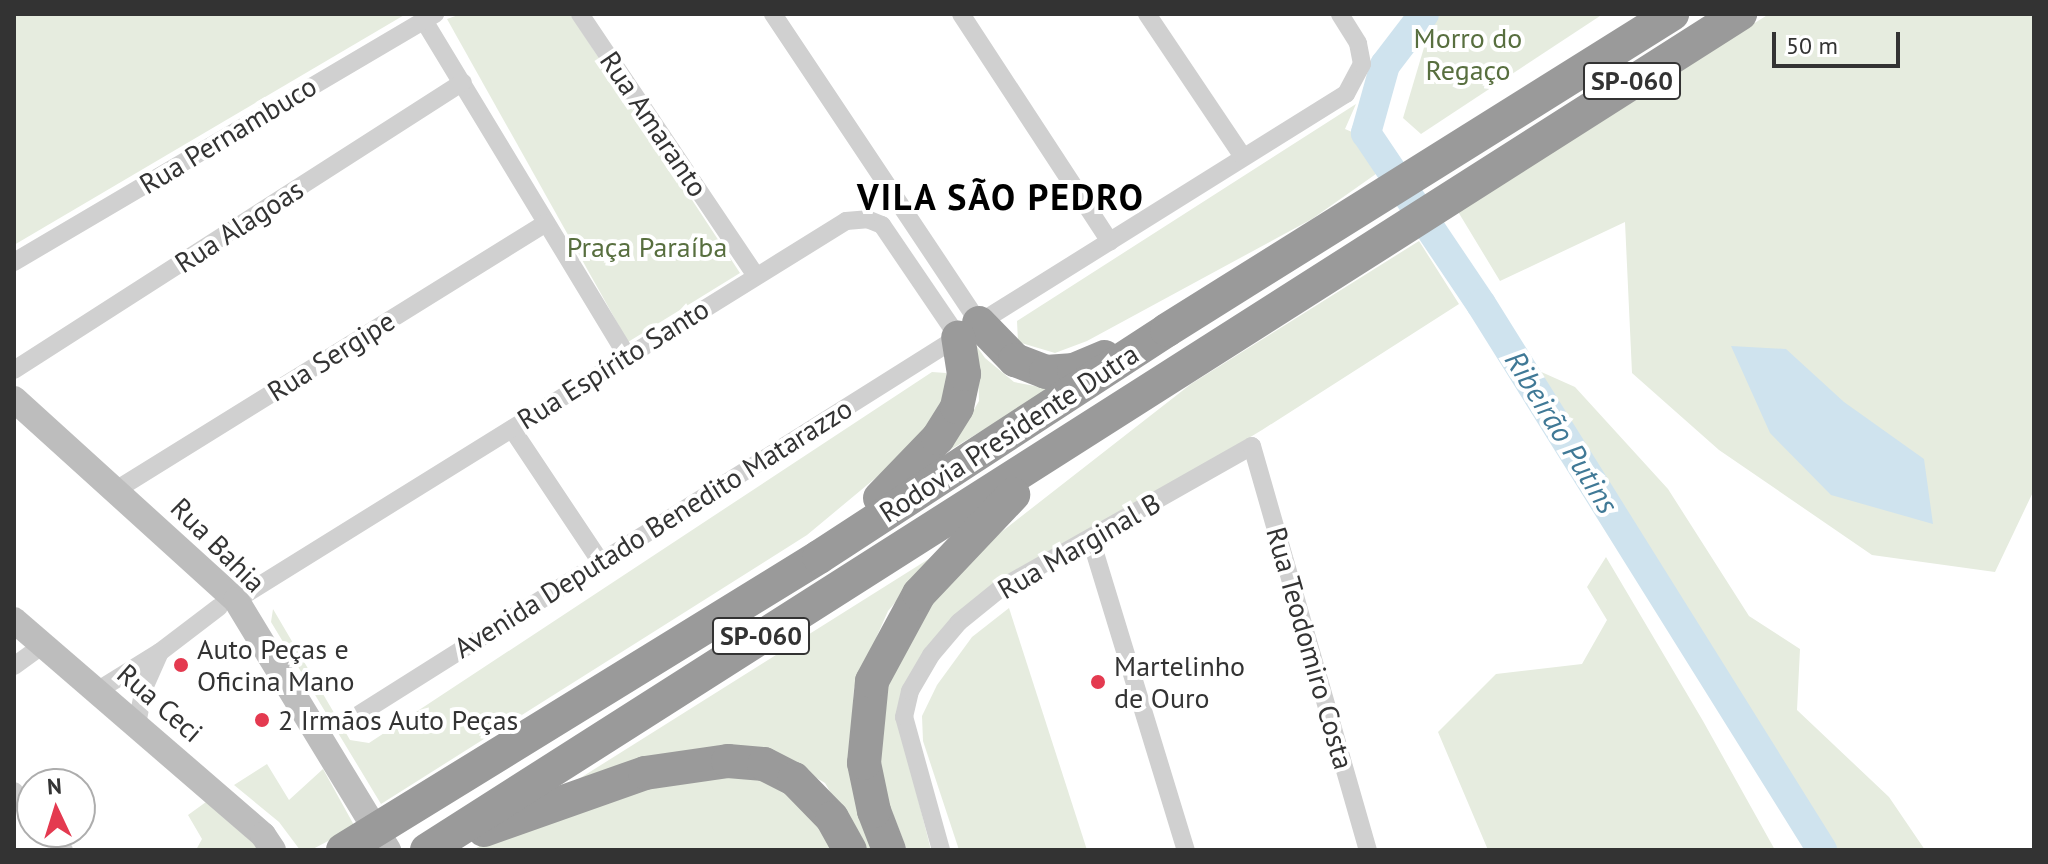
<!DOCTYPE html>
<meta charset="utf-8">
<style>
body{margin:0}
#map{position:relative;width:2048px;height:864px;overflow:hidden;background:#fff;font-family:"PT Sans",sans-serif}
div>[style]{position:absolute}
.green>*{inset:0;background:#e6ecdf}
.water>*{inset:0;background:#cfe3ee}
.river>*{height:30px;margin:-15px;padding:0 15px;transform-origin:15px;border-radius:15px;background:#cfe3ee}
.street>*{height:18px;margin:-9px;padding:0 9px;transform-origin:9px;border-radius:9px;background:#d0d0d0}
.secondary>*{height:26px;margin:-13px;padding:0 13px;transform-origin:13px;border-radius:13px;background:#bdbdbd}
.highway>*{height:34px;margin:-17px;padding:0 17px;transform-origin:17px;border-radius:17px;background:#9a9a9a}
.dots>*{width:22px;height:22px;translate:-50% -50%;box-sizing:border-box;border:4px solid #fff;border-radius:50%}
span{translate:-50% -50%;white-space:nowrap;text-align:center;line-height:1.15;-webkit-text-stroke:8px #fff;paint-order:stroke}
.shield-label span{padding:2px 6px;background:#fff;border:2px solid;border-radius:6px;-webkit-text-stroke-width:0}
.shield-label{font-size:26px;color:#333;font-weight:700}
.park-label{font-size:28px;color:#586f3f}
.street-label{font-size:28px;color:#333}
.poi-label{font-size:28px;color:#333}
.left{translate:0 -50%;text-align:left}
.water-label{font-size:30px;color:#407996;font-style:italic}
.district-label{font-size:36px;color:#000;font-weight:700;letter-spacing:2px}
.frame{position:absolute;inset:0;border:16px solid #333;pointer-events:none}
.north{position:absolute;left:16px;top:768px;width:80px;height:80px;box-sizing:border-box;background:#fff;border:2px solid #adadad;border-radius:50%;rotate:356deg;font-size:22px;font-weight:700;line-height:32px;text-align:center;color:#333}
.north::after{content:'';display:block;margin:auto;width:28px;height:36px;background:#e43a50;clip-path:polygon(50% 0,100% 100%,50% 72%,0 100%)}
.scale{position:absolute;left:1772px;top:32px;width:128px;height:36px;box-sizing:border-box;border:4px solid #333;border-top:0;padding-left:10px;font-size:24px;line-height:28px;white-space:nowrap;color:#333;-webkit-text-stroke:6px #fff;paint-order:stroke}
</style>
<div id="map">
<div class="green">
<div style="clip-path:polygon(14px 14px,406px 14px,14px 245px)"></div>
<div style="clip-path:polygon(461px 14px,570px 14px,740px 273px,628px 342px,447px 19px)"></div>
<div style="clip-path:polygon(1434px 14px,1603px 14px,1421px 134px,1403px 118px)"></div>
<div style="clip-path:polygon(1769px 14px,2034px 14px,2034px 490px,1995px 572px,1872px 555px,1719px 450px,1632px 373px,1625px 222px,1500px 281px,1457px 210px)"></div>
<div style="clip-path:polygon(1356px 104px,1345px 129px,1359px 135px,1383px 169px,1312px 219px,1087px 341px,1055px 353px,1018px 342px,1017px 321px)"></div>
<div style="clip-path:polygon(1419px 241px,1459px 304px,1262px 430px,963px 610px,900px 728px,931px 850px,907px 850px,880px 781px,876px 735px,893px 653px,950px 572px,1191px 384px)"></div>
<div style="clip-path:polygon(966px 331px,985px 358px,1014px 382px,1051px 389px,950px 450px,979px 401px,978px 364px)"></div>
<div style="clip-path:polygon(1517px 361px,1575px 387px,1668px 489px,1749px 616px,1800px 649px,1797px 710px,1889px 797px,1925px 850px,1822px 850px)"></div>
<div style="clip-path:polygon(932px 372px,946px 373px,951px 388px,940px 411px,902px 456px,807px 535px,381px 804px,271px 622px,273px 609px,350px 740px,369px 743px)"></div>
<div style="clip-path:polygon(935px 555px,888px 611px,854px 688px,851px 738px,876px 850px,864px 850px,825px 783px,781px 757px,558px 792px)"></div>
<div style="clip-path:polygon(1606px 557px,1703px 721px,1775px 850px,1488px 850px,1438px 732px,1496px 674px,1582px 664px,1607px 620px,1587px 587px)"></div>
<div style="clip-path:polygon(1009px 608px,1087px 850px,959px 850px,923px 741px,922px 716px,937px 685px,972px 637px)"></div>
<div style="clip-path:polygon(267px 764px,289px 800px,323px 769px,355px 827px,311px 850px,300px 850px,279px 822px,234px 785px)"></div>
<div style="clip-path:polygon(756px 775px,798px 795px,842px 850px,473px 850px,495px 837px,663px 779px)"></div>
<div style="clip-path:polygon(206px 802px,261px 850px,196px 850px,202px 839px,188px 815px)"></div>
</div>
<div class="water">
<div style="clip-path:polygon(1731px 346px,1786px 349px,1844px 402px,1924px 459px,1933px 524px,1831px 495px,1770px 433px)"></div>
</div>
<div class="river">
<div style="left:1424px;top:14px;width:64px;rotate:127.4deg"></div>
<div style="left:1385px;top:65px;width:71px;rotate:105.6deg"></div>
<div style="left:1366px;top:133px;width:206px;rotate:56.1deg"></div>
<div style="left:1481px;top:304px;width:644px;rotate:58.01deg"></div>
</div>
<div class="street">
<div style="left:580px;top:14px;width:313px;rotate:56.1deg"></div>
<div style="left:773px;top:14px;width:371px;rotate:56.3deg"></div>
<div style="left:979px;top:323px;width:433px;rotate:-32deg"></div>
<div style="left:1346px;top:94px;width:34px;rotate:-62deg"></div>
<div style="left:1362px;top:64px;width:21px;rotate:-101deg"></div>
<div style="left:1358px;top:43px;width:34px;rotate:-122deg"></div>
<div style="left:961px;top:14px;width:272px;rotate:56.8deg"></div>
<div style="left:1147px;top:14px;width:172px;rotate:56.1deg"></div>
<div style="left:423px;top:19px;width:394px;rotate:58.8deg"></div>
<div style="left:14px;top:262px;width:489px;rotate:-30.5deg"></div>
<div style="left:14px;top:370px;width:533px;rotate:-32.68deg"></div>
<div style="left:512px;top:429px;width:159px;rotate:56.3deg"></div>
<div style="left:116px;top:490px;width:506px;rotate:-31.84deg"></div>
<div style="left:1091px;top:540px;width:324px;rotate:73deg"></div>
<div style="left:236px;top:600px;width:718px;rotate:-31.85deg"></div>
<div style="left:846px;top:221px;width:21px;rotate:-5deg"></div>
<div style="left:867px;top:219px;width:16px;rotate:22deg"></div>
<div style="left:882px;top:225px;width:135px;rotate:55.8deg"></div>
<div style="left:958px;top:337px;width:719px;rotate:147.79deg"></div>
<div style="left:14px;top:666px;width:37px;rotate:-36deg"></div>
<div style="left:97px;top:691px;width:74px;rotate:-31.8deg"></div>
<div style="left:160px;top:652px;width:74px;rotate:-37.3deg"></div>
<div style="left:137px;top:724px;width:37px;rotate:-79deg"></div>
<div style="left:144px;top:688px;width:39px;rotate:-66deg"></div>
<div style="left:14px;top:791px;width:28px;rotate:49deg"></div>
<div style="left:49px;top:832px;width:23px;rotate:50deg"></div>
<div style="left:941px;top:850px;width:138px;rotate:-105.5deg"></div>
<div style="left:904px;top:717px;width:27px;rotate:-77deg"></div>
<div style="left:910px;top:691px;width:42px;rotate:-59.7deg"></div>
<div style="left:931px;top:655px;width:43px;rotate:-49.7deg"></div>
<div style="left:959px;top:622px;width:54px;rotate:-39deg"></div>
<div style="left:1001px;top:588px;width:288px;rotate:-29.5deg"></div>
<div style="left:1252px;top:446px;width:420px;rotate:74deg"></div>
</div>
<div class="secondary">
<div style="left:14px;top:399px;width:299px;rotate:42.2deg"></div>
<div style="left:236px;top:600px;width:293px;rotate:58.7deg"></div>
<div style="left:14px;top:620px;width:329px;rotate:40.8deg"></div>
<div style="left:263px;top:835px;width:18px;rotate:56deg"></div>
</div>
<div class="highway">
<div style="left:979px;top:323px;width:52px;rotate:45.8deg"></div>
<div style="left:1015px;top:360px;width:33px;rotate:21deg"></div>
<div style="left:1046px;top:372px;width:28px;rotate:-4deg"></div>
<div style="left:1074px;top:370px;width:33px;rotate:-23deg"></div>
<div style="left:880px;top:498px;width:83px;rotate:-46deg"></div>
<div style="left:938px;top:438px;width:36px;rotate:-58deg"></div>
<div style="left:957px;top:407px;width:34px;rotate:-78deg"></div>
<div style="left:964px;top:374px;width:37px;rotate:-99deg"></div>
<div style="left:484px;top:830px;width:171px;rotate:-19.5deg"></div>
<div style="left:645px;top:773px;width:84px;rotate:-8.2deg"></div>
<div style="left:728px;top:761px;width:36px;rotate:5deg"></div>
<div style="left:764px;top:764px;width:34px;rotate:27deg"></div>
<div style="left:794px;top:779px;width:54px;rotate:45.7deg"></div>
<div style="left:832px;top:818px;width:37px;rotate:61deg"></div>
<div style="left:343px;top:850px;width:559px;rotate:-31.61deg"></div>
<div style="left:819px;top:557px;width:415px;rotate:-33.1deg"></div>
<div style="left:1167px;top:330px;width:596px;rotate:-32.04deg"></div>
<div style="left:427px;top:850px;width:1557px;rotate:-32.49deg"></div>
<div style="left:889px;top:850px;width:42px;rotate:-111deg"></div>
<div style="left:874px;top:811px;width:49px;rotate:-101.8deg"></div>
<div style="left:864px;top:763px;width:82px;rotate:-84.4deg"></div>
<div style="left:872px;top:681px;width:99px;rotate:-61.6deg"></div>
<div style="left:919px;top:594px;width:137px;rotate:-46.5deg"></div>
</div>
<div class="dots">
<div style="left:181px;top:665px;background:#e43a50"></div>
<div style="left:1098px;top:682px;background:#e43a50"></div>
<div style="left:262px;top:720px;background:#e43a50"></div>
</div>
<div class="shield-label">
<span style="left:1632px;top:81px">SP-060</span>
<span style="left:761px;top:636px">SP-060</span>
</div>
<div class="park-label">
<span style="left:1468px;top:54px">Morro do<br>Regaço</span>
<span style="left:647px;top:247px">Praça Paraíba</span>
</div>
<div class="street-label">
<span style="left:654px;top:124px;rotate:56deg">Rua Amaranto</span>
<span style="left:228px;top:135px;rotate:-31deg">Rua Pernambuco</span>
<span style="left:239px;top:226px;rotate:-33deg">Rua Alagoas</span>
<span style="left:331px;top:356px;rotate:-32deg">Rua Sergipe</span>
<span style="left:613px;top:364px;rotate:-32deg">Rua Espírito Santo</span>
<span style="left:1009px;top:433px;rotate:-33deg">Rodovia Presidente Dutra</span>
<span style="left:653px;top:528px;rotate:-32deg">Avenida Deputado Benedito Matarazzo</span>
<span style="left:218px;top:545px;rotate:45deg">Rua Bahia</span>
<span style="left:1079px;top:546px;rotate:-30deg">Rua Marginal B</span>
<span style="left:1310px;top:648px;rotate:74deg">Rua Teodomiro Costa</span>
<span style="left:160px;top:703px;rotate:41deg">Rua Ceci</span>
</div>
<div class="poi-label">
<span class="left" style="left:197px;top:665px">Auto Peças e<br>Oficina Mano</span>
<span class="left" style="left:1114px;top:682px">Martelinho<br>de Ouro</span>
<span class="left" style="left:278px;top:720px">2 Irmãos Auto Peças</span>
</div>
<div class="water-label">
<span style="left:1562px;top:432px;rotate:58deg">Ribeirão Putins</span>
</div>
<div class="district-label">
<span style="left:1001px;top:197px">VILA SÃO PEDRO</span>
</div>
<div class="frame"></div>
<div class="north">N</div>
<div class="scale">50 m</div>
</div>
